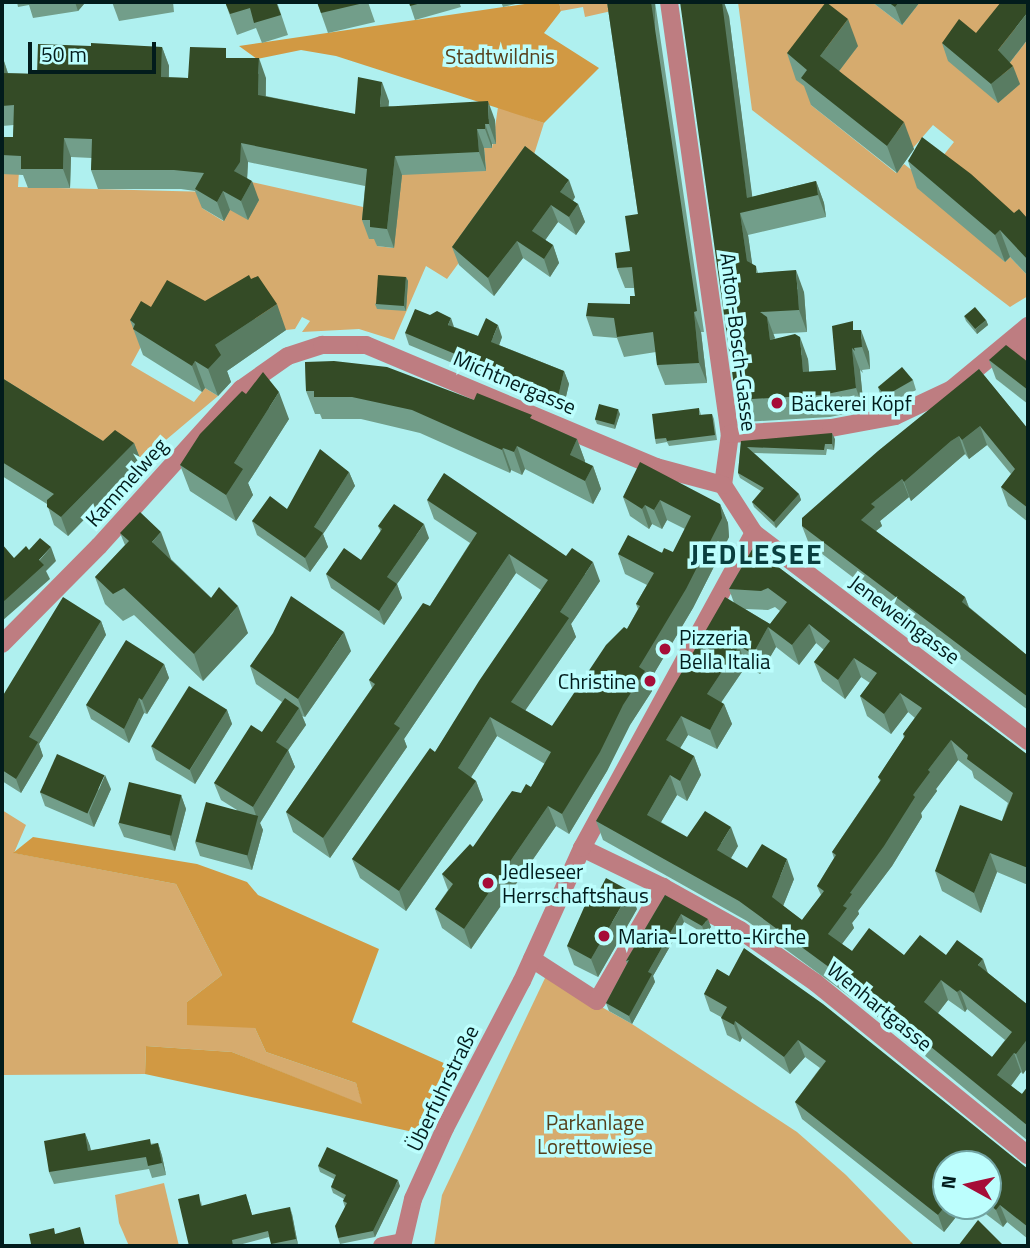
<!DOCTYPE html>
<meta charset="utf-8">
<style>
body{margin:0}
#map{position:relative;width:1030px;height:1248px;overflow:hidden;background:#aff0ef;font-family:"Titillium Web",sans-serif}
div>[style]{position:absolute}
.green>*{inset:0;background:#d6ab6e}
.forest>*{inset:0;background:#d19943}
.minor>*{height:18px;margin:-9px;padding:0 9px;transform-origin:9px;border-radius:9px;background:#be7d81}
.wall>*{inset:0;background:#729e8a}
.shaded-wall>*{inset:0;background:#597c62;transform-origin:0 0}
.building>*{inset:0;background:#344b26;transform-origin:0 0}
.dots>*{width:19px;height:19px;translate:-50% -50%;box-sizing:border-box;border:4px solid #bcfefd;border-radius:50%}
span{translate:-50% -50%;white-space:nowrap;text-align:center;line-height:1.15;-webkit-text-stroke:7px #bcfefd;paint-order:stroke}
.park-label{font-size:21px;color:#563f1b}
.street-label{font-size:21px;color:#021c1c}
.poi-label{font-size:21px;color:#021c1c}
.left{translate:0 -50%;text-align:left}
.right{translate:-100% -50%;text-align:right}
.district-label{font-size:28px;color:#093f3f;font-weight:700;letter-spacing:2px}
.frame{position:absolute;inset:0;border:4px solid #021c1c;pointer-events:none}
.north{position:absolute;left:932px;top:1150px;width:70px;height:70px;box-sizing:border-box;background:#bcfefd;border:2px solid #72a4a3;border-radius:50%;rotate:278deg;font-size:19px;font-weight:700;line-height:28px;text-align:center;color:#021c1c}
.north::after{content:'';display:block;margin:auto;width:24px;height:32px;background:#a60d38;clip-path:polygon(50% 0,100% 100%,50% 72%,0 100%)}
.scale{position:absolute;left:28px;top:42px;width:128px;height:32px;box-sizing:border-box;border:4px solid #021c1c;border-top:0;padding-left:9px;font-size:21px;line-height:24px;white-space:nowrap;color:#021c1c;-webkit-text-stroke:5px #bcfefd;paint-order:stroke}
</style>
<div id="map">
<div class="green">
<div style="clip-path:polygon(559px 2px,614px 2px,616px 10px,585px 17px,583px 7px,561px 11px)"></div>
<div style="clip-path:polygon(738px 2px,872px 2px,902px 25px,920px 2px,1022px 2px,1005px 69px,1028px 39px,1028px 235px,935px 166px,954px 142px,933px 125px,913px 148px,817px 96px,811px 105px,896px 173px,904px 164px,923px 179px,1005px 262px,1010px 257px,1028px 276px,1028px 296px,1010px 307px,752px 110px)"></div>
<div style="clip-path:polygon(498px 107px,544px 123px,531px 164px,447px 279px,426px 266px,394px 340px,359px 329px,302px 332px,310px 321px,302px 317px,295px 329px,286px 330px,151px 328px,131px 365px,194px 402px,205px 388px,218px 396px,141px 461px,109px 459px,2px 392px,2px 143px,20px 156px,18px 187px,211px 192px,202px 208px,223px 221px,247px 181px,372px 209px,377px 246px,393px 248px,392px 173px,486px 171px,484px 148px,492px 148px)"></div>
<div style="clip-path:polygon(2px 810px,26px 825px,14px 853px,176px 884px,222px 975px,187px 1002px,255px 1028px,266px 1052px,356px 1083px,363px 1105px,232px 1052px,146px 1046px,145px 1074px,2px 1075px)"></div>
<div style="clip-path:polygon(546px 976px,632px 1024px,797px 1132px,846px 1175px,915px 1246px,434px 1246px,442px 1195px)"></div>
<div style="clip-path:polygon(164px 1183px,179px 1246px,129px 1246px,119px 1223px,115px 1195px)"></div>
</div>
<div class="forest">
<div style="clip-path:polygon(538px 2px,559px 2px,561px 11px,544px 33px,599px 68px,544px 123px,336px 56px,301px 50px,257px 59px,239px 46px)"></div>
<div style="clip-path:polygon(33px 837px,197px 864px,247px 882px,258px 895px,379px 949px,352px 1022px,455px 1068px,457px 1077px,427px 1135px,145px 1074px,146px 1046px,232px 1052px,362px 1104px,356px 1083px,266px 1052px,255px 1028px,187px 1025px,187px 1002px,222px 975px,176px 884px,13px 853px)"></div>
</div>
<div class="minor">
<div style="left:669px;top:2px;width:436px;rotate:82deg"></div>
<div style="left:730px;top:434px;width:51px;rotate:97.8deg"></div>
<div style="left:723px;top:485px;width:57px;rotate:57.1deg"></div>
<div style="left:754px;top:533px;width:344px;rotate:37.2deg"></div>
<div style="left:1013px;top:341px;width:19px;rotate:36deg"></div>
<div style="left:730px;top:434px;width:101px;rotate:-3.4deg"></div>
<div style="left:831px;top:428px;width:65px;rotate:-10.6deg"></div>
<div style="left:895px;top:416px;width:63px;rotate:-25.3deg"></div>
<div style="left:952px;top:389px;width:99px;rotate:-39.7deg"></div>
<div style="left:2px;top:644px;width:138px;rotate:-45.3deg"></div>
<div style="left:99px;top:546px;width:212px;rotate:-47.9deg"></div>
<div style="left:241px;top:389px;width:57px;rotate:-35.1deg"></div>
<div style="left:288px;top:356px;width:36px;rotate:-18deg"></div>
<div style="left:322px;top:345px;width:44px"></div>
<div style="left:366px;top:345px;width:315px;rotate:22.8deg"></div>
<div style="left:656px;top:467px;width:69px;rotate:15deg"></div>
<div style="left:582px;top:848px;width:90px;rotate:25.7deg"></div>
<div style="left:663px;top:887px;width:88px;rotate:29.2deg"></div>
<div style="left:740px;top:930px;width:93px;rotate:34.9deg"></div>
<div style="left:816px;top:983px;width:273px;rotate:39.1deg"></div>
<div style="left:532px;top:959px;width:77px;rotate:32.9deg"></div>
<div style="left:597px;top:1001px;width:132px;rotate:-59.9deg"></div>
<div style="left:382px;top:1246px;width:21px;rotate:-11deg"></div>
<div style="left:402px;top:1246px;width:48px;rotate:-76.8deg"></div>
<div style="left:413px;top:1199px;width:78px;rotate:-65.7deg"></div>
<div style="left:445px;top:1128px;width:166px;rotate:-62.4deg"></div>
<div style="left:522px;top:981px;width:146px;rotate:-65.7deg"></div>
<div style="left:582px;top:848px;width:359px;rotate:-61.4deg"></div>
</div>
<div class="wall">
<div style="clip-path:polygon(17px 2px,94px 2px,84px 4px,78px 11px,33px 18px,29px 5px,18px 7px)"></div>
<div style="clip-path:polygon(112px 2px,173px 2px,174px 12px,119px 21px)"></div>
<div style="clip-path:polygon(225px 2px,277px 2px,288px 35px,262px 43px,256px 28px,237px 35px)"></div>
<div style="clip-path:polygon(317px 2px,368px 2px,375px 22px,328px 33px)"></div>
<div style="clip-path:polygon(409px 2px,459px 2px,461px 7px,415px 20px)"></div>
<div style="clip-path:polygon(501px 2px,524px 2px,503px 7px)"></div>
<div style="clip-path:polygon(607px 2px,655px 2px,704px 332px,701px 332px,707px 383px,665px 385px,657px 365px,656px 352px,624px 357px,617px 338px,593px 336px,586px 316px,630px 304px,635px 296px,634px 288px,625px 288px,617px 268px,630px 251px,638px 214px)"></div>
<div style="clip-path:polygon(872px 2px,920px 2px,902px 25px)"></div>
<div style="clip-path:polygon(729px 16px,752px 197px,816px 181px,824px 203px,826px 217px,748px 235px,752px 265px,756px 266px,758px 273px,804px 292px,807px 332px,773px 334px,775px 339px,808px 359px,809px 372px,836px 370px,856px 330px,869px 352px,870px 369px,862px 370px,863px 373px,860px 370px,864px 410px,830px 417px,744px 422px,736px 400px)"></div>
<div style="clip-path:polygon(942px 43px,1020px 84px,998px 103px,948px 61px)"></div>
<div style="clip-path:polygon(91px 46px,162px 47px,169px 66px,169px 77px,188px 78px,229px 58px,266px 78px,266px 96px,355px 114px,389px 101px,388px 106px,495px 120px,496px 144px,492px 144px,492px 148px,484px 148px,486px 171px,402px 175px,394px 248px,377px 246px,374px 239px,369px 239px,362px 220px,365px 186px,248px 162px,247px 178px,259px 200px,248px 220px,230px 210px,224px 221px,202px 208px,195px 191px,181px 189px,98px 189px,91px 170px,92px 158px,71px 157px,70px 188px,28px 188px,23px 175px,2px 174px,2px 137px,13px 137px,14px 125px,2px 126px,2px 55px,8px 73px,37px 74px)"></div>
<div style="clip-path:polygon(858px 46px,839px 71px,914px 149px,897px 173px,811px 105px,804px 86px,796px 80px,787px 53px)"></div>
<div style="clip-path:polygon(525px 146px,575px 197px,573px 201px,578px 204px,585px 222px,576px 235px,558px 222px,545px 240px,553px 245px,559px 263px,550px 277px,523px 258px,494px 296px,459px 265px,452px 247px)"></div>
<div style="clip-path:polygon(908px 161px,1014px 213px,1028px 219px,1028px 276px,1010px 257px,1005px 262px,917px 188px)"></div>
<div style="clip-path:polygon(406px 277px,408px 281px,406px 311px,377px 309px,375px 304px)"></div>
<div style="clip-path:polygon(205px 301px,286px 330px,227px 371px,231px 382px,218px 396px,205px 388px,202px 392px,143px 355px,130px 320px,151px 307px)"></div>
<div style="clip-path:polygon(964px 316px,986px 320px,988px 325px,977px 334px,966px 321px)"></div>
<div style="clip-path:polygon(455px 327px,478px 336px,502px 337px,499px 345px,564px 371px,569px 384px,563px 409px,409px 345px,405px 333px)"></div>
<div style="clip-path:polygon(989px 360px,1028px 362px,1028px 404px,996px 379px)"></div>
<div style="clip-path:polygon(305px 362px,474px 400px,533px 420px,577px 439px,585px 461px,585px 463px,593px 466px,601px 489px,593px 504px,525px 469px,522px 475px,511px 470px,510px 473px,420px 433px,361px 419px,322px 419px,320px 414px,315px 414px,306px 391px)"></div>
<div style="clip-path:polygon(979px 369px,1028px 429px,1028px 522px,1008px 506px,1001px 487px,1011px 474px,987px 445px,969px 459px,965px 454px,958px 460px,911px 501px,909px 497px,880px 521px,882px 526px,876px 531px,965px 597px,969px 607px,1028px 656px,1028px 710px,809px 544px,802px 526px)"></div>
<div style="clip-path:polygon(2px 378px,103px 441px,134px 443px,141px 461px,68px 536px,54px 525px,47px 504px,2px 476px)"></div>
<div style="clip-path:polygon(913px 380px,916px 390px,889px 406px,881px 397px,878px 387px)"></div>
<div style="clip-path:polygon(246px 394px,289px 419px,248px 483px,253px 495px,236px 521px,190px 491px,180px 465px)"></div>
<div style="clip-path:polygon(699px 408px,701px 415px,712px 414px,714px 419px,717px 440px,669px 446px,667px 442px,656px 444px,655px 439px)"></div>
<div style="clip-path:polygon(620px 414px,615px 429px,597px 424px,595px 419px)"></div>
<div style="clip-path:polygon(835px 439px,834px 450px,827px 449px,826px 455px,754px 453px,799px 494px,801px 500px,776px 528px,754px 507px,752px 502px,761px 491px,740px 478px,738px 473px,741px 441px)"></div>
<div style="clip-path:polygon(349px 472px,355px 486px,323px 534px,328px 547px,310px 572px,257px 535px,252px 521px,287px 509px)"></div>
<div style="clip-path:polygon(623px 497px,720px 504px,728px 523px,729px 537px,693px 608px,649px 682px,652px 691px,630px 725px,607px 771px,569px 834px,556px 826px,471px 949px,442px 928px,435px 909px,448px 890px,442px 874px,473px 847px,521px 793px,531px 787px,545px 764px,497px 736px,471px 777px,476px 781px,483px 800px,406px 911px,360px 878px,352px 859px,435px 752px,541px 590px,516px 573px,404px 739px,407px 747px,330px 858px,293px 832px,286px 812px,372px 688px,369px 680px,430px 606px,470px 543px,434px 519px,427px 500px,600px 581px,571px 624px,576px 637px,525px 710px,552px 726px,627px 629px,638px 609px,636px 604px,647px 585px,625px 574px,618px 554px,673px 552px,685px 529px,667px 520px,662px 529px,652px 524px,649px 529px,630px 516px)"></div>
<div style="clip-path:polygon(378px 526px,429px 538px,397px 584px,402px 598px,384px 625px,331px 588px,326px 574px,361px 560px,381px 532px)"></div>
<div style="clip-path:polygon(120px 533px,171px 559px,248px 633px,203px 681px,134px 615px,123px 621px,105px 604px,95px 577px,125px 545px)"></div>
<div style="clip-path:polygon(evenodd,753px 548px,1028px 755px,1028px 885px,997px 872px,981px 913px,942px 891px,935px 871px,1002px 821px,1008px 803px,974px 778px,972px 771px,958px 760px,936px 789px,937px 791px,921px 813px,922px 817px,892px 866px,858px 911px,859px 914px,852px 923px,854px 928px,842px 944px,852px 951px,904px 955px,946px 955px,988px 973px,1028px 1005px,1028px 1067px,1023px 1074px,1021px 1072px,1011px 1086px,1022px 1094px,1028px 1086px,1028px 1141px,878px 1017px,747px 921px,603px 840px,596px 821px,734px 603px,729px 589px,753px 548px,775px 607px,780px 611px,770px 624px,745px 609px,768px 610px,775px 607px,753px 548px,816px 643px,824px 650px,814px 662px,822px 681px,845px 699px,861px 677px,870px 683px,860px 696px,867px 716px,891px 734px,908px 712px,915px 718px,903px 734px,904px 738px,878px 777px,880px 781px,832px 852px,834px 858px,817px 886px,821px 895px,802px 920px,783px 906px,794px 879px,747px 868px,731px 858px,738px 846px,687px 837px,661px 822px,677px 795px,687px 801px,701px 775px,694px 756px,680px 748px,688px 735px,717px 749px,732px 724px,724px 704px,721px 702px,746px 666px,760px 674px,776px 647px,799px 665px,816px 643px,753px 548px,948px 1000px,965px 1012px,967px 1009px,1005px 1040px,992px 1057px,938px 1013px,948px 1000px)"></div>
<div style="clip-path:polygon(101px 621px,106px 635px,39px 744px,43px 756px,21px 793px,2px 781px,2px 697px)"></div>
<div style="clip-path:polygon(351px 651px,305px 717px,302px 716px,306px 725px,288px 750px,295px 767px,260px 823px,263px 830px,252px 870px,200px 856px,195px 842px,237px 810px,221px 800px,214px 783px,262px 732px,282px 702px,256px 684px,250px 666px)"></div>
<div style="clip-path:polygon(164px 664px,169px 678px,147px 714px,144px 713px,129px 743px,91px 719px,86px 705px)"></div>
<div style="clip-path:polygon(227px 710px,232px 724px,195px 784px,156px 760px,151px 746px)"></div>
<div style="clip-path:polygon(111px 789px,94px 827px,45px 806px,40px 792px)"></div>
<div style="clip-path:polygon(181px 795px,186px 809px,175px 851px,124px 837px,118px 823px)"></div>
<div style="clip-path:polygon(665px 895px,711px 927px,705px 934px,684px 922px,653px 976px,655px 982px,632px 1024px,609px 1011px,606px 1003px,627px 964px,626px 961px)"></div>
<div style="clip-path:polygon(637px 909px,598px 977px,574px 965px,567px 946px)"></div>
<div style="clip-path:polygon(717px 969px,1028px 1169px,1028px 1239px,1007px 1222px,1003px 1227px,978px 1208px,977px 1206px,988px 1206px,988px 1164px,946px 1164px,946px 1206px,958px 1206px,960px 1212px,944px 1232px,802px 1119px,795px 1102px,820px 1068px,805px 1057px,790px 1074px,742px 1038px,740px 1042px,727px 1035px,721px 1017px,710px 1011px,704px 994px)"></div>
<div style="clip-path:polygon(85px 1133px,91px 1150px,158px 1143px,162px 1156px,166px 1175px,152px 1178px,149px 1169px,54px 1184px,49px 1172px)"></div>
<div style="clip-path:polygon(318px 1166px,400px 1186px,375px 1237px,340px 1244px,338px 1238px,345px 1207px,343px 1201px,344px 1199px,333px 1193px,331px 1187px,334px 1179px,320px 1172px)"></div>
<div style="clip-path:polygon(201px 1201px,202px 1206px,248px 1201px,252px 1215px,292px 1214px,298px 1245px,272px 1246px,269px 1237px,235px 1246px,189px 1246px)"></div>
</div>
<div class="shaded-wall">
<div style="clip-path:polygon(75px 2px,83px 2px,84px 4px,78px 11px)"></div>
<div style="left:651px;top:2px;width:4px;height:312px"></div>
<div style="clip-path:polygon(720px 2px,724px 2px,729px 16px,754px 210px,747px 198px)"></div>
<div style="clip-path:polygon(899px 2px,920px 2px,902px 25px,895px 7px)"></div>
<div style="clip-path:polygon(1028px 12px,1028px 39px,1005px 69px,998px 50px)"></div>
<div style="clip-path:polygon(848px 19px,858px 46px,830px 83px,820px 56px)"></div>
<div style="clip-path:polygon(162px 47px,169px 66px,168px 96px,161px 77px)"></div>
<div style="clip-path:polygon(2px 55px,8px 74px,2px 73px)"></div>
<div style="clip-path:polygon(259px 58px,266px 78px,265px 114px,258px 95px)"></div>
<div style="clip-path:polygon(1013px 66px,1020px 84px,998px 103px,991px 84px)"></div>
<div style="clip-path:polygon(382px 82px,389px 101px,387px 126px,380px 107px)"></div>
<div style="clip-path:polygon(488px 101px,495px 120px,496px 144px,489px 124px)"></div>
<div style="clip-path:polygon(904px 122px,914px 149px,897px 173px,887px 146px)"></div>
<div style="clip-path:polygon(485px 124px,492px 144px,492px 148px,485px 129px)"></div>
<div style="clip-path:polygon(477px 129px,484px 148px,486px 171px,479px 152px)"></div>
<div style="clip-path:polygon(64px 138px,71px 157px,70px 188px,63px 169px)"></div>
<div style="clip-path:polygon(241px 143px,248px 162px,247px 181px,234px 171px)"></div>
<div style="clip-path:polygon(395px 156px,402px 175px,394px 248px,387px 229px)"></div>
<div style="clip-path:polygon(569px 180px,575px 197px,567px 209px,560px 192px)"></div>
<div style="clip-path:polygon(252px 181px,259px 200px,248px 220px,241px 201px)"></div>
<div style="clip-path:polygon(816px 181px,824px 203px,826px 217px,818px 195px)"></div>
<div style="clip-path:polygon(223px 191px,230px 210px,224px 221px,217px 202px)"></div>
<div style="clip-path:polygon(578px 204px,585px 222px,576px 235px,569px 217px)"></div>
<div style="clip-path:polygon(551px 205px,558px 222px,539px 249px,532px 231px)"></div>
<div style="clip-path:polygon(740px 213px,748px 235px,755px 283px,747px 261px)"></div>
<div style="clip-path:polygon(1000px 230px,1010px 257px,1005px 262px,995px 235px)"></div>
<div style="clip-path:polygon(517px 241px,523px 258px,494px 296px,488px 278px)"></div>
<div style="clip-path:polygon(553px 245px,559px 263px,550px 277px,544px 259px)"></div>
<div style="clip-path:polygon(796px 270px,804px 292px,807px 332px,799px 310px)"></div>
<div style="clip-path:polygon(406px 277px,408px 281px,406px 311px,404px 306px)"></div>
<div style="clip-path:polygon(277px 304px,286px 330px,227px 371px,231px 382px,218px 396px,208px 369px,215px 345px)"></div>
<div style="clip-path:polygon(694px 312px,701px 332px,707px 383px,699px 363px)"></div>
<div style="clip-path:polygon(767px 317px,775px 338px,770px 340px)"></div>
<div style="clip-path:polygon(451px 318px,455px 330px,448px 325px)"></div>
<div style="clip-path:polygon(986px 320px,988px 325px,977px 334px,976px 329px)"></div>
<div style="clip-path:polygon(498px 325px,502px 337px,496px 354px,491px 342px)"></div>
<div style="clip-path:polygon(861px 330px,869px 352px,870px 369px,862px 347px)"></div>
<div style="clip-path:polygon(800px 337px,808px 359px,811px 394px,803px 372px)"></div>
<div style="clip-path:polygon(852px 348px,860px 370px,864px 410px,856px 388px)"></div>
<div style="clip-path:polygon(195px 361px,205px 388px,202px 392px,192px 366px)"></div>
<div style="clip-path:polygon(564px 371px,569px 384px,563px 409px,558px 397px)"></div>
<div style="clip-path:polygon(279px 392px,289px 419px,248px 483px,253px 495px,236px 521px,226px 495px,234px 463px)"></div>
<div style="clip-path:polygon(618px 409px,620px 414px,615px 429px,614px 424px)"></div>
<div style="clip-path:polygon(980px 426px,987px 445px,969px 459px,962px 440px)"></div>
<div style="clip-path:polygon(832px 433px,835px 439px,834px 450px,832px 444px)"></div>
<div style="clip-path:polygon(959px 436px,965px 454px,958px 460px,911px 501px,904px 482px,951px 441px)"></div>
<div style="clip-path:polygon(577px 439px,585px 461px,578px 478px,570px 455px)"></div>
<div style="clip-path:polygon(134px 443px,141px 461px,68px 536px,61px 517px)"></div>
<div style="clip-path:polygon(517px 446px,525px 469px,522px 475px,514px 452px)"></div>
<div style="clip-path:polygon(503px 448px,511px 470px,510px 473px,502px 450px)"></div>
<div style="clip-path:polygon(593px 466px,601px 489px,593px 504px,585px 481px)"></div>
<div style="clip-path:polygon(349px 472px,355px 486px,323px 534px,328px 547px,310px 572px,305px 558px,314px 527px)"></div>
<div style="clip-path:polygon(902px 479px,909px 497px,880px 521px,882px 526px,867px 538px,861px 520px,871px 504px)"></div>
<div style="clip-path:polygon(799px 494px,801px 500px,776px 528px,774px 522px)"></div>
<div style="clip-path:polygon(660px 500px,667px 520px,662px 529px,654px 510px)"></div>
<div style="clip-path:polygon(720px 504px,728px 523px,729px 537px,693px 608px,649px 682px,652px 691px,630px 725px,607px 771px,569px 834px,562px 814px,639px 667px)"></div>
<div style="clip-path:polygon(645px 505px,652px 524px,649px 529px,642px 509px)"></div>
<div style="clip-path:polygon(424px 524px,429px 538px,392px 591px,387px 577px)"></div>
<div style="clip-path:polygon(161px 532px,171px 559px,162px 569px,152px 542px)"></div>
<div style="clip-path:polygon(51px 547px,56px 561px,46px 571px,50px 579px,2px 621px,2px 603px)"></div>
<div style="clip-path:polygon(509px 554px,516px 573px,404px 739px,407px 747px,330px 858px,323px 838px,394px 724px)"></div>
<div style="clip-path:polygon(593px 562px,600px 581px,571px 624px,576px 637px,518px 721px,511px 702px,560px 612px)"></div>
<div style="clip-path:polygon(397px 584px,402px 598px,384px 625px,379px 611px)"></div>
<div style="clip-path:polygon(965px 597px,972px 616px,962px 602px)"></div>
<div style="clip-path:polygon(238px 606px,248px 633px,203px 681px,194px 654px)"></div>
<div style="clip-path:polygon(101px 621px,106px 635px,39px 744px,43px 756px,21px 793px,16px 779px,29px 737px)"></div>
<div style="clip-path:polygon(809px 624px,816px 643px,799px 665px,792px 645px)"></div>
<div style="clip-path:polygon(768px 627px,776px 647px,760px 674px,753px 654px)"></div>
<div style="clip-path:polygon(344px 632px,351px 651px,305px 717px,298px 699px)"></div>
<div style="clip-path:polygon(739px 646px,746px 666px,714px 713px,707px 694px)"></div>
<div style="clip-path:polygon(854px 658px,861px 677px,845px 699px,838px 680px)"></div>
<div style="clip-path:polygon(164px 664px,169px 678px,147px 714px,142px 700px)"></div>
<div style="clip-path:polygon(900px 693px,908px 712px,891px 734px,884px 714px)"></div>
<div style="clip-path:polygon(139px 698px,144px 713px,129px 743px,124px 729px)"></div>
<div style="clip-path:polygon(724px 704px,732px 724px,717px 749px,710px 730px)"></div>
<div style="clip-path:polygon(299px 708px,306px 725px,282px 759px,276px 742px)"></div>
<div style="clip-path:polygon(227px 710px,232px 724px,195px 784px,190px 770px)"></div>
<div style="clip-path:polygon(681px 716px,688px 735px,673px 760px,666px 740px)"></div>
<div style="clip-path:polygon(490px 717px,497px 736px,465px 787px,458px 768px)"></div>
<div style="clip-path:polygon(951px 740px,958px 760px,936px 789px,937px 791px,921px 813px,922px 817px,892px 866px,858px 911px,859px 914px,852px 923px,854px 928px,835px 953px,828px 934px,850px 893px,928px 770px)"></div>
<div style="clip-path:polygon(288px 750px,295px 767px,260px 823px,263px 830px,252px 870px,247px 856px,257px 818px,253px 807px)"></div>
<div style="clip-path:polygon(694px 756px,701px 775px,687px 801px,680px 781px)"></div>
<div style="clip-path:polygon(105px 775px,111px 789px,94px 827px,89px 813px)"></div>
<div style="clip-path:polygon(670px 775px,677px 795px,654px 834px,647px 815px)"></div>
<div style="clip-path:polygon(476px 781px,483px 800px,406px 911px,399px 891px)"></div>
<div style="clip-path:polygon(181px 795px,186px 809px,175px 851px,170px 837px)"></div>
<div style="clip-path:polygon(548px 806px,556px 826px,471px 949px,464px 929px)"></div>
<div style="clip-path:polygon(731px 827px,738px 846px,724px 870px,717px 850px)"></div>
<div style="clip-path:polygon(990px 853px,997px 872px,981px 913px,974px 893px)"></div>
<div style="clip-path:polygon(787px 859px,794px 879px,779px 916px,772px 897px)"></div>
<div style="clip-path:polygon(630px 891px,637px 909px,598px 977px,591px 959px)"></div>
<div style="clip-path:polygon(681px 914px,684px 922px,653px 976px,655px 982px,632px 1024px,629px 1016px,648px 972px)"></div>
<div style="clip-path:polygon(708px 919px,711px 927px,705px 934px,702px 926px)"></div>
<div style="clip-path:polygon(983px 959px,990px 979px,978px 965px)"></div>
<div style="clip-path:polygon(941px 980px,948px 1000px,931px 1022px,924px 1002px)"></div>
<div style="clip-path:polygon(960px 990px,967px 1009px,965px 1012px,957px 992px)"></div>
<div style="clip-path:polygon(735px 1021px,742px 1038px,740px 1042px,734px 1025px)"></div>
<div style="clip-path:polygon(798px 1040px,805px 1057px,790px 1074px,784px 1057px)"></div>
<div style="clip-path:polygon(1026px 1041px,1028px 1047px,1028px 1067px,1023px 1074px,1016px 1054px)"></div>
<div style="clip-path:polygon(1014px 1053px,1021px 1072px,1004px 1095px,997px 1075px)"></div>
<div style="clip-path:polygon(85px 1133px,90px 1146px,93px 1163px,88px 1151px)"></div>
<div style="clip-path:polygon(158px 1143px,162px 1156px,166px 1175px,162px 1163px)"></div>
<div style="clip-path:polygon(961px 1155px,965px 1164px,954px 1164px)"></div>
<div style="clip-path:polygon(946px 1173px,946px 1197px,938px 1183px)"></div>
<div style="clip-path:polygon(398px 1180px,400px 1186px,375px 1237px,373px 1231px)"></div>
<div style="clip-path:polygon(946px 1205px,946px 1206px,958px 1206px,960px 1212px,944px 1232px,938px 1215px)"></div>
<div style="clip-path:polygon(1000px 1205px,1007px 1222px,1003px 1227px,996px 1210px)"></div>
<div style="clip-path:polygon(290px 1207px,292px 1214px,298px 1245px,296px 1239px)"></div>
</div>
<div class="building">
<div style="clip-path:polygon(225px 2px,276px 2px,281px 15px,254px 23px,250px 8px,230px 14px)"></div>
<div style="clip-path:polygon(317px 2px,368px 2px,321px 13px)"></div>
<div style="clip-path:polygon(409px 2px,425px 2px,410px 6px)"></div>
<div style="clip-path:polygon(607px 2px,651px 2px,697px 311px,694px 312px,699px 363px,657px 365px,653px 332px,617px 337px,614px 318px,586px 316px,588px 303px,630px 304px,630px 296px,635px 296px,632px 267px,617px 268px,615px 253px,630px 251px,625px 216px,638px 214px)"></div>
<div style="clip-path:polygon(680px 2px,722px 2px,747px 198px,816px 181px,818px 195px,740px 213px,747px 261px,756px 266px,756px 273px,796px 270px,799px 310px,760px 312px,767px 317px,770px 340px,795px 334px,800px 337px,803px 372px,836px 370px,832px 326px,853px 321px,853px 330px,861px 330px,862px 347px,854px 348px,855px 351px,852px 348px,856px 388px,822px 395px,736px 400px)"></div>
<div style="clip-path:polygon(826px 2px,848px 19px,820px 56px,904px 122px,887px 146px,801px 78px,807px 70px,787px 53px)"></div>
<div style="clip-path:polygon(888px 2px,899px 2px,895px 7px)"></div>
<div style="clip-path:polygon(1001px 2px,1028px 2px,1028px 12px,998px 50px,1013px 66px,991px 84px,942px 43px,959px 19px,976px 33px)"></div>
<div style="clip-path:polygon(91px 43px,162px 47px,161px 77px,188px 78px,190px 47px,226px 48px,226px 58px,259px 58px,258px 95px,355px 114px,358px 77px,382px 82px,380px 107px,488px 101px,489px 124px,485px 124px,485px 129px,477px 129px,479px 152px,395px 156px,387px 229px,370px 227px,370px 220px,362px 220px,367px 169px,241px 143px,240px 162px,234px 171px,252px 181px,241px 201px,223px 191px,217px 202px,195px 189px,204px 173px,174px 170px,91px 170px,92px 139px,64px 138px,63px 169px,21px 169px,21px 156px,2px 155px,2px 137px,13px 137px,14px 105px,2px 106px,2px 69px,2px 73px,37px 74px,38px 44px,91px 46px)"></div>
<div style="clip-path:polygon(922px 137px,971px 174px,1014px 213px,1019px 209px,1028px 219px,1028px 260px,1000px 230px,995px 235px,908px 161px)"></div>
<div style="clip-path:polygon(525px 146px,569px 180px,560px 192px,578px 204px,569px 217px,551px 205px,532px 231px,553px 245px,544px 259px,517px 241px,488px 278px,452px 247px)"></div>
<div style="clip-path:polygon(249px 275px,251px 279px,258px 276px,277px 304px,215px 345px,221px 355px,208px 369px,195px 361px,192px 366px,133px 329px,135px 324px,130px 320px,141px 301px,151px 307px,167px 280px,205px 301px)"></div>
<div style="left:378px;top:275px;width:28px;height:29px;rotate:4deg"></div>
<div style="left:975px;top:307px;width:17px;height:14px;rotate:50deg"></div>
<div style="clip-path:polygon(415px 309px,430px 315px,437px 311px,451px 318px,448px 325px,478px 336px,486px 318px,498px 325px,491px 342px,564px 371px,558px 397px,405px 333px)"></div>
<div style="clip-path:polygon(1006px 345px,1028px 362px,1028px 390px,989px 360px)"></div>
<div style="clip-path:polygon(334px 361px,387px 367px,474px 400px,477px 393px,532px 415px,530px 418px,577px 439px,570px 455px,593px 466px,585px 481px,517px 446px,514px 452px,503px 448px,502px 450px,412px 410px,352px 397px,314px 397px,314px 391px,306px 391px,305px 362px)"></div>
<div style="clip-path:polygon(902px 367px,913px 380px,885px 396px,878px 387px)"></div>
<div style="clip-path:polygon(979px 369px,1028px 429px,1028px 508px,1001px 487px,1015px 469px,980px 426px,962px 440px,959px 436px,951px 441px,904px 482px,902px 479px,871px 504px,875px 507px,861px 520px,965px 597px,962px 602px,1028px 656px,1028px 697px,802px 526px,802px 518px,878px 451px)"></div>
<div style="clip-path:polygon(263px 372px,279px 392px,234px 463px,243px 469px,226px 495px,180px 465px,200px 434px,242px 391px,246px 394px)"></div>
<div style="clip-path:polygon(2px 378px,103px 441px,115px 430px,134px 443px,61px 517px,47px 507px,47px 500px,54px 494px,2px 462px)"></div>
<div style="left:599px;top:404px;width:20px;height:16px;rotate:15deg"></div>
<div style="clip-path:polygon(699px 408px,699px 415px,712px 414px,715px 435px,667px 441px,666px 438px,655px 439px,652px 414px)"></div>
<div style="clip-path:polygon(832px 433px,832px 444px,825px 444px,824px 450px,747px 447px,799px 494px,774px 522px,752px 502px,764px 488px,738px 473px,741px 441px)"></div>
<div style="clip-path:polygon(320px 449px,349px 472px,314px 527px,323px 533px,305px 558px,252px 521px,270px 496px,287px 509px)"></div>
<div style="clip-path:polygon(640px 462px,720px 504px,722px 518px,686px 589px,639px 667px,645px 671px,623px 705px,600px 752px,562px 814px,548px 806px,464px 929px,435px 909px,453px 884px,442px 874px,470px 844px,473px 847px,512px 791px,521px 793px,526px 784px,531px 787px,551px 752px,490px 717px,458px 768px,476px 781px,399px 891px,352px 859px,430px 748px,435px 752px,479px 681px,548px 580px,509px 554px,394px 724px,400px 728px,323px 838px,286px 812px,375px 684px,369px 680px,423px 603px,430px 606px,477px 533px,427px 500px,444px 473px,566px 556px,572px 548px,593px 562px,560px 612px,569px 618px,511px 702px,552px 726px,606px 645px,624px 627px,627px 629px,640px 606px,636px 604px,654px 573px,618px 554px,628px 535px,662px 553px,664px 548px,673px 552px,691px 516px,660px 500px,654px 510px,645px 505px,642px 509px,623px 497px)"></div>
<div style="clip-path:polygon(394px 504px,424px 524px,387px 577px,397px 584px,379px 611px,326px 574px,344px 548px,361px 560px,382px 529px,378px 526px)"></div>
<div style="clip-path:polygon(140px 512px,161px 532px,152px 542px,211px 598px,219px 587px,238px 606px,194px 654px,124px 588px,113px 594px,95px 577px,129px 541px,120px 533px)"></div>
<div style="clip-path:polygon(40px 538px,51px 547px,39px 560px,44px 565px,2px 603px,2px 544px,14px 558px,26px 546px,29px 550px)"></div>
<div style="clip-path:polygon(evenodd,753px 548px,1028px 755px,1028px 868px,990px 853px,974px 893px,935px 871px,960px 805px,1002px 821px,1013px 793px,967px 759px,968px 755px,951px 740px,928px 770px,930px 772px,913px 795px,915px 797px,884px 846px,850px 893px,852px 894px,843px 906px,847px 908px,828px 934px,852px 951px,869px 928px,904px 955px,920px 935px,946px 955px,957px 940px,983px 959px,978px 965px,1028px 1005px,1028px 1043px,1026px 1041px,1016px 1054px,1014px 1053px,997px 1075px,1022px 1094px,1028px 1086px,1028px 1126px,871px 998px,739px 901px,596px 821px,725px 597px,770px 624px,787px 602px,768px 588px,761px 591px,729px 589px,753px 548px,809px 624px,830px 641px,814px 662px,838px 680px,854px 658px,877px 673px,860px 696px,884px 714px,900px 693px,922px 708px,903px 734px,905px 736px,878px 777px,881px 780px,832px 852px,836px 855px,817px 886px,824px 891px,802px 920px,772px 897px,787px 859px,762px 844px,747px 868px,717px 850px,731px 827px,705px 811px,687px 837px,647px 815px,670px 775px,680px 781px,694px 756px,666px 740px,681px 716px,710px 730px,724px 704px,707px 694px,739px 646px,753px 654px,768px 627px,792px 645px,809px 624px,753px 548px,941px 980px,957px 992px,960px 990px,1012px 1032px,992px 1057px,924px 1002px,941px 980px)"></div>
<div style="clip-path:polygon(291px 596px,344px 632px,298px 699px,250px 666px,273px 633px)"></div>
<div style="clip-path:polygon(63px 597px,101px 621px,29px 737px,38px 742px,16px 779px,2px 770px,2px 697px)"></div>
<div style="clip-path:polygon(126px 640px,164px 664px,142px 700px,139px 698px,124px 729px,86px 705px)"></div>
<div style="left:189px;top:686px;width:45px;height:71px;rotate:32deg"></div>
<div style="clip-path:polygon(285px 698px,299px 708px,276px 742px,288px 750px,253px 807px,214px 783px,251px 725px,262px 732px)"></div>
<div style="left:57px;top:754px;width:52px;height:42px;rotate:24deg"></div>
<div style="left:129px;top:782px;width:54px;height:42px;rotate:14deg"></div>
<div style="left:206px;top:802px;width:54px;height:41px;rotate:15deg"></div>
<div style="clip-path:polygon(606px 878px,630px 891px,591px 959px,567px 946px,586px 903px,595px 899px)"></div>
<div style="clip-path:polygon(665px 895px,708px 919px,702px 926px,681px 914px,648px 972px,652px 974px,629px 1016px,606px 1003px,629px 960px,626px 961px)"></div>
<div style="clip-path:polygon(744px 948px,823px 1004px,1028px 1169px,1028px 1227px,1000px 1205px,996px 1210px,988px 1203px,988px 1164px,973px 1164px,961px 1155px,954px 1164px,946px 1164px,946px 1173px,938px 1183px,946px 1189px,946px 1205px,938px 1215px,795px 1102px,826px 1061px,798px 1040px,784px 1057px,735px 1021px,734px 1025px,721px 1018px,727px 1007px,704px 994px,717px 969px,729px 976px)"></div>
<div style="clip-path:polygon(85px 1133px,88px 1151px,150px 1139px,151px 1145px,158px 1143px,162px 1163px,148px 1166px,146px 1157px,49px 1172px,44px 1141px)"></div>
<div style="clip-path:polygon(327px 1147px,398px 1180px,373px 1231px,338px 1238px,335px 1226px,347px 1203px,343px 1201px,346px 1195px,331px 1187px,336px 1175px,318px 1166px)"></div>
<div style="clip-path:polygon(199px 1194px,201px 1206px,246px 1194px,252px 1215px,290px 1207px,296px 1239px,271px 1244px,268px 1231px,232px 1240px,233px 1246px,189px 1246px,178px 1199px)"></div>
<div style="clip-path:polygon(978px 1220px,1004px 1246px,958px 1246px)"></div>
<div style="clip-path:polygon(80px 1227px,85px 1246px,18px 1246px,31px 1244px,29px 1234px,54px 1228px,55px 1234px)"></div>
</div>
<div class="dots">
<div style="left:777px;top:403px;background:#a60d38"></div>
<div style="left:665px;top:649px;background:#a60d38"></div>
<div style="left:650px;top:681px;background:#a60d38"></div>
<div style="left:488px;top:883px;background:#a60d38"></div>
<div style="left:604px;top:936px;background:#a60d38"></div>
</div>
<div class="park-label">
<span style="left:500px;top:56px">Stadtwildnis</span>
<span style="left:595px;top:1134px">Parkanlage<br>Lorettowiese</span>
</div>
<div class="street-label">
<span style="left:739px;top:342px;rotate:83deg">Anton-Bosch-Gasse</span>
<span style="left:515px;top:382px;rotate:23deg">Michtnergasse</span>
<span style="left:126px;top:482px;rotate:-48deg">Kammelweg</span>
<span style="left:905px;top:619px;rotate:37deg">Jeneweingasse</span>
<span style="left:880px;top:1006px;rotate:39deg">Wenhartgasse</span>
<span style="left:442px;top:1088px;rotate:-64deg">Überfuhrstraße</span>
</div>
<div class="poi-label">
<span class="left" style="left:791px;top:403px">Bäckerei Köpf</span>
<span class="left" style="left:679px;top:649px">Pizzeria<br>Bella Italia</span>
<span class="right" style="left:636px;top:681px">Christine</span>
<span class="left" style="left:502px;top:883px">Jedleseer<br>Herrschaftshaus</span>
<span class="left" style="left:618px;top:936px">Maria-Loretto-Kirche</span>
</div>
<div class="district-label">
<span style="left:757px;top:554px">JEDLESEE</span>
</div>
<div class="frame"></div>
<div class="north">N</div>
<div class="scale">50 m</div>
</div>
